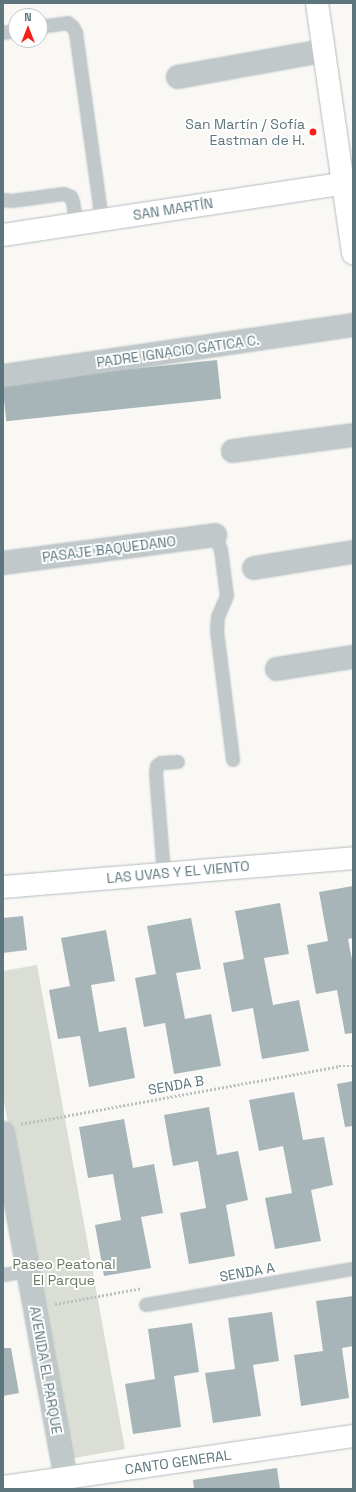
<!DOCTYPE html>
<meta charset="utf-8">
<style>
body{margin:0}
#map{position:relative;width:356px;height:1492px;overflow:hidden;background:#f9f8f5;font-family:"Space Grotesk",sans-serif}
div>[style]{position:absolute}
.green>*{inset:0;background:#daded4}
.building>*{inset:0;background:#a7b5b9;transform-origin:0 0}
.path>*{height:2.5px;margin-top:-1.25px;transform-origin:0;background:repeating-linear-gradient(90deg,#bbc0c2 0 2px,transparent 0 4px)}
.roads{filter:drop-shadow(0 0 1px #b3bcbf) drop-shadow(0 0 1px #b3bcbf)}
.lane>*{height:12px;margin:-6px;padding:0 6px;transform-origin:6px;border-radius:6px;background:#c1c8ca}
.street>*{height:22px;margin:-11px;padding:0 11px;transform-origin:11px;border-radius:11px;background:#c1c8ca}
.secondary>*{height:22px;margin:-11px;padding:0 11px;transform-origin:11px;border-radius:11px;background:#fff}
.dots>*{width:11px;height:11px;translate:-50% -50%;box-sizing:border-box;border:2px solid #fff;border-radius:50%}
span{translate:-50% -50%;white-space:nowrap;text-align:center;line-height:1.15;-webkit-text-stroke:4px #fff;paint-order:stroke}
.poi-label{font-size:14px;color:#5d767e}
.right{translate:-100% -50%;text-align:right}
.street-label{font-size:14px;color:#5d767e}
.park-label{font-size:14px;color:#6a7a60}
.frame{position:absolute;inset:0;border:4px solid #5d767e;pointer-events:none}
.north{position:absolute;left:8px;top:8px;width:40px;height:40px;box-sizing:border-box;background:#fff;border:1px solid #bec8cb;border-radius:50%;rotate:0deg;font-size:11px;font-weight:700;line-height:16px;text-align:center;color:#5d767e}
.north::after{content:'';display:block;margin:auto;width:14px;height:18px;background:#f4211a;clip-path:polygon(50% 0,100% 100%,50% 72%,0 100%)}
</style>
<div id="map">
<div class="green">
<div style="clip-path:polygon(37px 965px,125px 1449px,69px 1459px,3px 1096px,3px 971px)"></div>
</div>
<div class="building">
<div style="left:217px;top:360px;width:39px;height:216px;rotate:84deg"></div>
<div style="clip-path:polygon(353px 886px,353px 938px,348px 939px,353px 965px,353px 1033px,345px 1034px,337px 990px,316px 994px,307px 945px,328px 941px,319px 892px)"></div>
<div style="clip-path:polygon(280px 903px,289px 954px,264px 958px,273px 1005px,299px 1000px,309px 1051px,262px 1059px,253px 1008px,232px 1012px,223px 963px,244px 959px,235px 911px)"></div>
<div style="clip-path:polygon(23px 916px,27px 950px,3px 953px,3px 918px)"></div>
<div style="clip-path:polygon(191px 918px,201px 969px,176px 973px,185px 1019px,211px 1014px,221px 1066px,174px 1074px,165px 1023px,144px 1027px,135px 978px,156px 974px,147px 926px)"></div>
<div style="clip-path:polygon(106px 930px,115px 981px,91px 985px,99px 1032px,126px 1027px,135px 1078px,89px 1087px,80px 1036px,58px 1039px,49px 990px,70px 986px,61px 938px)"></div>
<div style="clip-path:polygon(353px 1081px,353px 1126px,345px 1127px,337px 1084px)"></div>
<div style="clip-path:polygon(294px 1092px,303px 1140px,324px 1137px,333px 1185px,311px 1190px,321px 1241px,275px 1249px,265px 1198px,292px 1193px,283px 1146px,259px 1151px,249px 1100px)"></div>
<div style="clip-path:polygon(209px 1107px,217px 1155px,238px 1151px,248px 1200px,226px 1205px,235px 1256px,189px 1264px,180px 1213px,206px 1208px,198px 1161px,173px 1166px,164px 1115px)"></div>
<div style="clip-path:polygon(124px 1119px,133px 1168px,154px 1164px,163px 1213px,141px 1217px,151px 1268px,104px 1276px,95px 1225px,121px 1220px,113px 1174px,88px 1178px,79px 1127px)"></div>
<div style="clip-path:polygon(353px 1296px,353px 1346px,342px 1348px,349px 1398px,301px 1406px,294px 1355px,323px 1351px,316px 1301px)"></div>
<div style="clip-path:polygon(272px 1312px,279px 1361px,253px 1365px,261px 1416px,213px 1423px,205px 1373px,235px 1369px,228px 1318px)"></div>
<div style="clip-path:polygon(192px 1323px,199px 1372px,174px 1376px,181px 1427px,133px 1434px,125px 1384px,155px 1379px,148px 1329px)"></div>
<div style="clip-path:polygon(3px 1348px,11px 1348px,19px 1393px,3px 1396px)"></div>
<div style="clip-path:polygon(277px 1468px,280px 1489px,194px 1489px,193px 1480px)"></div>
</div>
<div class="path">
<div style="left:21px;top:1124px;width:323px;rotate:-10.3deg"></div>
<div style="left:339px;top:1066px;width:14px"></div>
<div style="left:55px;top:1304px;width:88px;rotate:-10.4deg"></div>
</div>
<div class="roads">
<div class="lane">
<div style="left:40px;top:27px;width:28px;rotate:-8deg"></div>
<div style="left:68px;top:23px;width:6px;rotate:39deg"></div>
<div style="left:73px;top:27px;width:7px;rotate:63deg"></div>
<div style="left:76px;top:33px;width:189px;rotate:82.1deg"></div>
<div style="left:3px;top:33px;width:13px;rotate:-9deg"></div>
<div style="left:3px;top:200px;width:9px;rotate:6deg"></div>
<div style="left:12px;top:201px;width:52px;rotate:-7.7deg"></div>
<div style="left:64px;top:194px;width:8px;rotate:23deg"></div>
<div style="left:71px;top:197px;width:5px;rotate:68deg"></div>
<div style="left:73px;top:202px;width:22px;rotate:80deg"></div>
<div style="left:215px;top:535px;width:16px;rotate:68deg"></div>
<div style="left:221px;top:550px;width:46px;rotate:82.6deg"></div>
<div style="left:227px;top:596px;width:23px;rotate:113deg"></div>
<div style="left:218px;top:617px;width:14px;rotate:94deg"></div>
<div style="left:217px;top:631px;width:130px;rotate:82.9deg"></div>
<div style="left:164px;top:873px;width:100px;rotate:-94.6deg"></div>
<div style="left:156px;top:773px;width:7px;rotate:-82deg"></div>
<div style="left:157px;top:766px;width:5px;rotate:-37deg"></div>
<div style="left:161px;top:763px;width:17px;rotate:-3deg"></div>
<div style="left:3px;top:1275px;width:25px;rotate:-9deg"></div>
<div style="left:146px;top:1305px;width:210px;rotate:-9.9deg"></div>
</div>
<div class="street">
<div style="left:178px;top:77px;width:147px;rotate:-10.2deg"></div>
<div style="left:3px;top:376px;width:354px;rotate:-8.3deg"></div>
<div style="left:233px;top:451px;width:121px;rotate:-7.6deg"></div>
<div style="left:3px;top:563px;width:214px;rotate:-7.5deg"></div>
<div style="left:254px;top:568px;width:100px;rotate:-9.2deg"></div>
<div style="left:277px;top:669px;width:77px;rotate:-9deg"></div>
<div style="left:3px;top:1133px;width:362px;rotate:79.7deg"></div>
</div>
<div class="secondary">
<div style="left:317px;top:3px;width:253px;rotate:81.8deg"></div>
<div style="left:3px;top:235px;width:354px;rotate:-8.6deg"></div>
<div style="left:3px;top:887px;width:351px;rotate:-4.7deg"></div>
<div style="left:3px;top:1487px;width:354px;rotate:-8.3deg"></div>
</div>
</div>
<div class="dots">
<div style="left:313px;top:132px;background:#f4211a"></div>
</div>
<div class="poi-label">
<span class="right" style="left:305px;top:132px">San Martín / Sofía<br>Eastman de H.</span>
</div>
<div class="street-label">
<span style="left:173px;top:209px;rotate:-9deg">SAN MARTÍN</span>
<span style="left:178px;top:351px;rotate:-8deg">PADRE IGNACIO GATICA C.</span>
<span style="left:109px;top:549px;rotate:-7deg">PASAJE BAQUEDANO</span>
<span style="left:178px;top:872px;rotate:-5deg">LAS UVAS Y EL VIENTO</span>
<span style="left:176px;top:1085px;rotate:-10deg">SENDA B</span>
<span style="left:247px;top:1272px;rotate:-10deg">SENDA A</span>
<span style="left:46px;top:1370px;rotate:80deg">AVENIDA EL PARQUE</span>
<span style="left:178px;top:1462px;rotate:-8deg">CANTO GENERAL</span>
</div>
<div class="park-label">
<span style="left:64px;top:1272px">Paseo Peatonal<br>El Parque</span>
</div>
<div class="frame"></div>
<div class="north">N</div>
</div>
